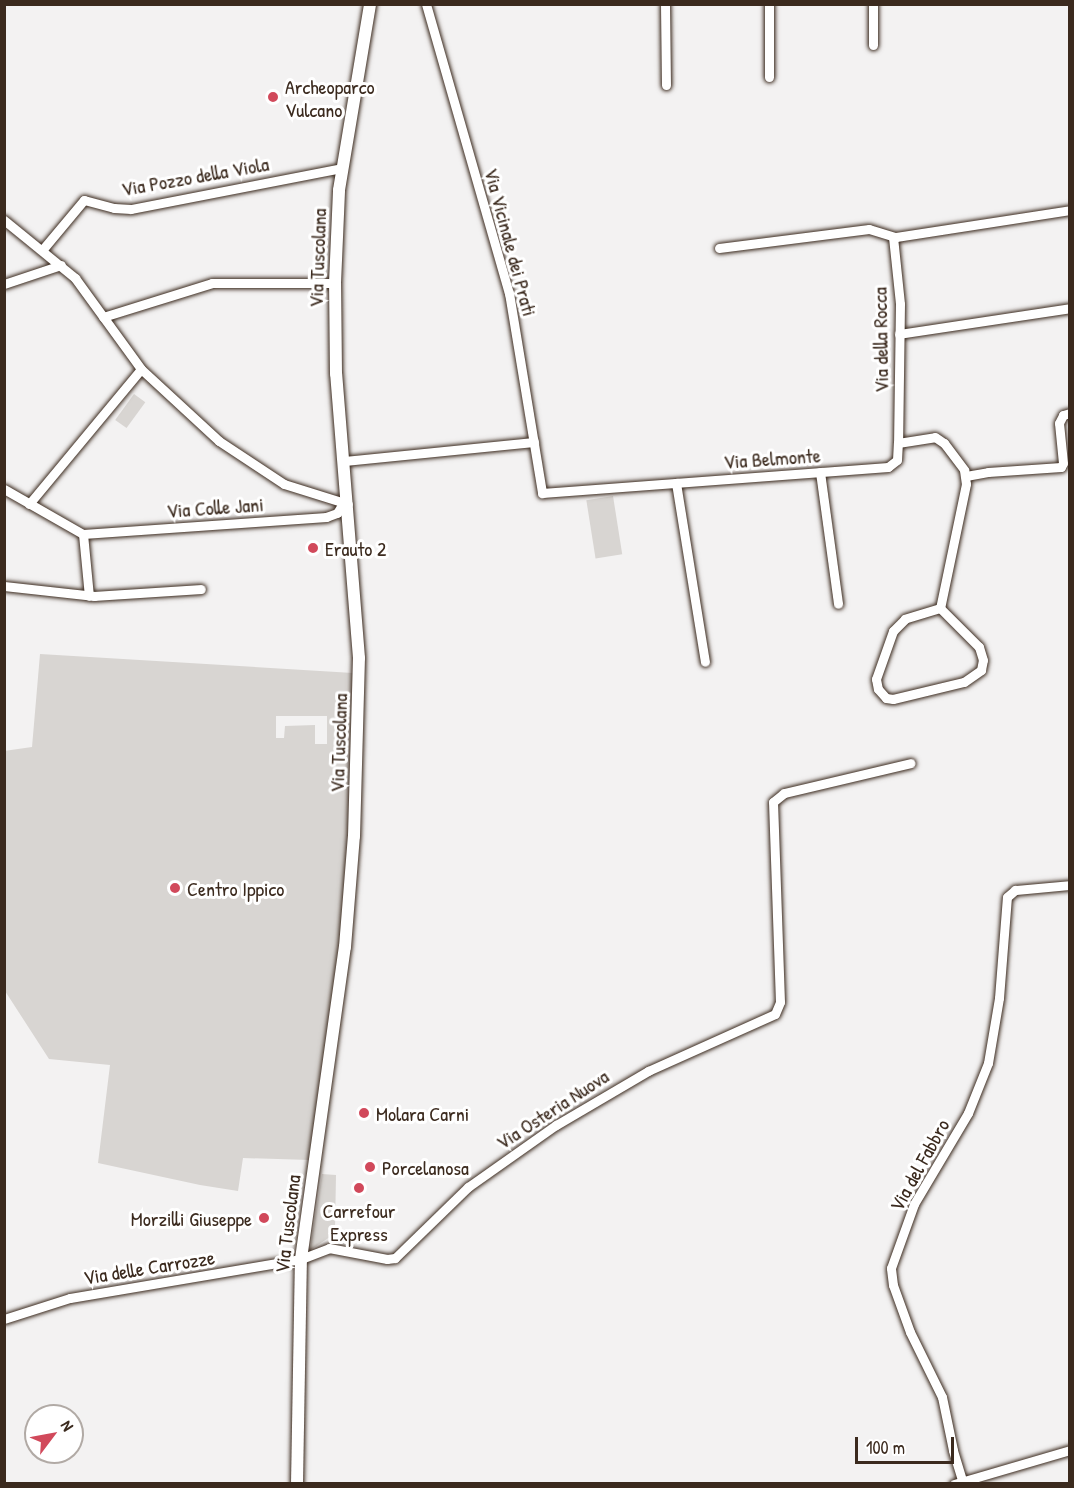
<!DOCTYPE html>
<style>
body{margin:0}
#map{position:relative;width:1074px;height:1488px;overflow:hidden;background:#f3f2f2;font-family:"Patrick Hand",sans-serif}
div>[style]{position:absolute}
.green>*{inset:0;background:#d8d5d2;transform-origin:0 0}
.roads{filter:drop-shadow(0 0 2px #3b2a1e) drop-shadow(0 0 2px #3b2a1e)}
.minor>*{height:9px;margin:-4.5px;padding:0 4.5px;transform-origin:4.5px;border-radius:4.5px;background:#fff}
.major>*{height:12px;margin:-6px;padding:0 6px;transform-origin:6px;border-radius:6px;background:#fff}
.dots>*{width:16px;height:16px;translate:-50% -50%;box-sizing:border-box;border:3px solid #fff;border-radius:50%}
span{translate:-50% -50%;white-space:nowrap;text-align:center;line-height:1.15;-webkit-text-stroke:6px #fff;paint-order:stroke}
.poi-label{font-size:20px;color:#3b2a1e}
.left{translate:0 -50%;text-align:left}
.right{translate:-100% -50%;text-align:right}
.street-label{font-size:20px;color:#3b2a1e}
.frame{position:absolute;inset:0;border:6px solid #3b2a1e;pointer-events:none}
.north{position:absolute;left:24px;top:1404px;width:60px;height:60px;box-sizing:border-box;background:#fff;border:2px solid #b1aaa5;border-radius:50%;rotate:58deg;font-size:16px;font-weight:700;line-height:24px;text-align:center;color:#3b2a1e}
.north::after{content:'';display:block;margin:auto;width:21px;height:27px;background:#d1495b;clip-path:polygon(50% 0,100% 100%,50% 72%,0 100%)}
.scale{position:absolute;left:855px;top:1437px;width:99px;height:27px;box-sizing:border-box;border:3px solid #3b2a1e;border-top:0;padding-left:8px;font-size:18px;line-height:21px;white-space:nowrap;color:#3b2a1e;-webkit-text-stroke:4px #fff;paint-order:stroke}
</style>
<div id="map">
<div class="green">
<div style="left:134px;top:394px;width:14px;height:32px;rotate:36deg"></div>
<div style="left:613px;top:496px;width:59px;height:27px;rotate:81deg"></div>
<div style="clip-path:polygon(evenodd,40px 654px,353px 673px,350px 833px,340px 943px,310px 1160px,243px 1158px,238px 1191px,200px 1185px,98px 1163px,110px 1065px,49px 1059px,5px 991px,4px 751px,32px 747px,40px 654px,276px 716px,327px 716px,327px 744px,315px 744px,315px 725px,285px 726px,284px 738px,276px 738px,276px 716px)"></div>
<div style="clip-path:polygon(322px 1174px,336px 1175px,335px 1229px,330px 1237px,310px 1250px)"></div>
</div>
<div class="roads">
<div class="minor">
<div style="left:426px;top:4px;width:301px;rotate:74deg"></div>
<div style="left:509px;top:293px;width:203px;rotate:80.6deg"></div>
<div style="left:542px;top:493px;width:347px;rotate:-4.3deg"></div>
<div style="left:888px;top:467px;width:11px;rotate:-38deg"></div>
<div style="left:897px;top:460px;width:17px;rotate:-87deg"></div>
<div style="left:898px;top:443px;width:37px;rotate:-9deg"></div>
<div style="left:935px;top:437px;width:11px;rotate:34deg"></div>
<div style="left:944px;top:443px;width:34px;rotate:53deg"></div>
<div style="left:964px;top:470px;width:14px;rotate:82deg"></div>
<div style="left:966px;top:484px;width:127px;rotate:101.8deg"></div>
<div style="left:940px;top:608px;width:37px;rotate:163deg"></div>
<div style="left:905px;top:619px;width:17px;rotate:135deg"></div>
<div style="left:893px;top:631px;width:51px;rotate:109.5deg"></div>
<div style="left:876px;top:679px;width:10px;rotate:79deg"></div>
<div style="left:878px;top:689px;width:12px;rotate:48deg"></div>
<div style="left:886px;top:698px;width:7px;rotate:8deg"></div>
<div style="left:893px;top:699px;width:73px;rotate:-13.5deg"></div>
<div style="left:964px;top:682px;width:21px;rotate:-35deg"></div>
<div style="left:981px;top:670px;width:10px;rotate:-79deg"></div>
<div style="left:983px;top:660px;width:14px;rotate:-107deg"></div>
<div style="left:979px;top:647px;width:55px;rotate:-135deg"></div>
<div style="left:665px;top:4px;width:81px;rotate:89.3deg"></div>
<div style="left:769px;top:4px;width:73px;rotate:90deg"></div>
<div style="left:873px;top:4px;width:41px;rotate:90deg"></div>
<div style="left:4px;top:220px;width:92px;rotate:39.2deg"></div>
<div style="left:75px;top:278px;width:112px;rotate:54deg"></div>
<div style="left:141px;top:369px;width:106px;rotate:42.7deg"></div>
<div style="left:219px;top:441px;width:78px;rotate:33.5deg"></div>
<div style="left:284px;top:484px;width:67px;rotate:17.4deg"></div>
<div style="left:893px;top:237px;width:67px;rotate:84deg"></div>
<div style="left:900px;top:304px;width:139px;rotate:90.8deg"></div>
<div style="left:719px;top:248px;width:151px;rotate:-7.2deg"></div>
<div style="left:869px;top:229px;width:28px;rotate:17deg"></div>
<div style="left:896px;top:237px;width:176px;rotate:-8.8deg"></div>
<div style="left:43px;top:249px;width:64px;rotate:-50.1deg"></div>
<div style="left:84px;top:200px;width:31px;rotate:15deg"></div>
<div style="left:114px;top:208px;width:17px;rotate:3deg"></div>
<div style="left:131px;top:209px;width:215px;rotate:-11deg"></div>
<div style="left:4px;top:284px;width:60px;rotate:-18.4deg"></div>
<div style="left:103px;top:317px;width:114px;rotate:-17.3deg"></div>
<div style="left:212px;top:283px;width:123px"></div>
<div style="left:899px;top:334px;width:173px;rotate:-8.6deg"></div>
<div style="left:344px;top:461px;width:191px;rotate:-5.7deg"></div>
<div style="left:820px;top:472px;width:133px;rotate:82.2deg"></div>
<div style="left:966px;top:476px;width:22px;rotate:-10deg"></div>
<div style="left:988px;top:472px;width:73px;rotate:-3.9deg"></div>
<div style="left:1061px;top:467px;width:4px;rotate:-63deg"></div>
<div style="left:1063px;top:463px;width:40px;rotate:-95.7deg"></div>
<div style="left:1059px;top:423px;width:9px;rotate:-63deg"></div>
<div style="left:1063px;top:415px;width:7px;rotate:-16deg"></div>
<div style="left:676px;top:483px;width:181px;rotate:80.8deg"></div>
<div style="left:4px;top:489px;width:91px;rotate:29.7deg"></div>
<div style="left:83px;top:534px;width:62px;rotate:84.5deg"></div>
<div style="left:29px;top:504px;width:175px;rotate:-50.3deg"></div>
<div style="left:83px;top:534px;width:244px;rotate:-4deg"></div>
<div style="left:326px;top:517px;width:12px;rotate:-20deg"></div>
<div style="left:337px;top:513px;width:12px;rotate:-59deg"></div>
<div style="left:4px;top:586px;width:91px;rotate:6.3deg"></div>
<div style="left:94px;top:596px;width:107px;rotate:-3.7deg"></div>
<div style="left:4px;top:1319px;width:69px;rotate:-17.7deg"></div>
<div style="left:70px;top:1298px;width:234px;rotate:-9.6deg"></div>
<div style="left:301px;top:1259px;width:30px;rotate:-21deg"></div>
<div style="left:329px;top:1248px;width:59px;rotate:10.7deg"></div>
<div style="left:387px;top:1259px;width:8px;rotate:-7deg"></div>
<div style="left:395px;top:1258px;width:102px;rotate:-44.2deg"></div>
<div style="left:468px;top:1187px;width:108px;rotate:-35.2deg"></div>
<div style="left:556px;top:1125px;width:107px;rotate:-30.4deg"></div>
<div style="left:648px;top:1071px;width:139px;rotate:-24.2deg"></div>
<div style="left:775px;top:1014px;width:13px;rotate:-67deg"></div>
<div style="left:780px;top:1002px;width:200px;rotate:-92deg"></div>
<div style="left:773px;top:802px;width:14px;rotate:-39deg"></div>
<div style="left:784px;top:793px;width:130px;rotate:-13.3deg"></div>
<div style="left:962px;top:1480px;width:31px;rotate:-107deg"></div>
<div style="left:953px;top:1450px;width:54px;rotate:-101.7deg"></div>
<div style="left:942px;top:1397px;width:72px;rotate:-116.2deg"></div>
<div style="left:910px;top:1332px;width:50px;rotate:-109.9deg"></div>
<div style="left:893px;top:1285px;width:17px;rotate:-97deg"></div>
<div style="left:891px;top:1268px;width:68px;rotate:-70.2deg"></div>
<div style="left:914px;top:1204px;width:106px;rotate:-59.3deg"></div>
<div style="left:968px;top:1113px;width:54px;rotate:-68.2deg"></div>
<div style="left:988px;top:1063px;width:66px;rotate:-80.4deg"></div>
<div style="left:999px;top:998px;width:101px;rotate:-85.5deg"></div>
<div style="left:1007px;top:897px;width:11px;rotate:-41deg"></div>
<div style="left:1015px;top:890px;width:55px;rotate:-5.2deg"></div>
<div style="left:954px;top:1484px;width:121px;rotate:-16.3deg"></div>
</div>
<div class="major">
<div style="left:297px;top:1484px;width:225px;rotate:-89deg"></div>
<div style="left:301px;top:1259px;width:315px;rotate:-82deg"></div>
<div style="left:345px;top:947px;width:111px;rotate:-85.4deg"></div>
<div style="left:354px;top:836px;width:178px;rotate:-88.4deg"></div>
<div style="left:359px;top:658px;width:285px;rotate:-94.6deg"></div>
<div style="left:336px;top:374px;width:91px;rotate:-90.6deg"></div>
<div style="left:335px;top:283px;width:93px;rotate:-87.5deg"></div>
<div style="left:339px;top:190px;width:189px;rotate:-80.5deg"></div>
</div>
</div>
<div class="dots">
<div style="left:273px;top:97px;background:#d1495b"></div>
<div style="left:313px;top:548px;background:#d1495b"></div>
<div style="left:175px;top:888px;background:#d1495b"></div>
<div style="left:364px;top:1113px;background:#d1495b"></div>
<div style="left:370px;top:1167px;background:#d1495b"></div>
<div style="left:359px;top:1188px;background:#d1495b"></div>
<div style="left:264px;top:1218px;background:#d1495b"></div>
</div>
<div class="poi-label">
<span class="left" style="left:285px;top:98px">Archeoparco<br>Vulcano</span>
<span class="left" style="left:325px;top:548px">Erauto 2</span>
<span class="left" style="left:187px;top:888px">Centro Ippico</span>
<span class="left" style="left:376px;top:1113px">Molara Carni</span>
<span class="left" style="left:382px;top:1167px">Porcelanosa</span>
<span style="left:359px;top:1222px">Carrefour<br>Express</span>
<span class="right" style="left:252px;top:1218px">Morzilli Giuseppe</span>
</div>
<div class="street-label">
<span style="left:195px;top:176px;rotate:-10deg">Via Pozzo della Viola</span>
<span style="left:511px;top:242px;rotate:75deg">Via Vicinale dei Prati</span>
<span style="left:317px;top:258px;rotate:-88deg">Via Tuscolana</span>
<span style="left:880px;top:340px;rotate:-91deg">Via della Rocca</span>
<span style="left:772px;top:458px;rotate:-4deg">Via Belmonte</span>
<span style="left:215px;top:507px;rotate:-4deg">Via Colle Jani</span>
<span style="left:338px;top:743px;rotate:-88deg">Via Tuscolana</span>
<span style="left:552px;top:1109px;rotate:-33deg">Via Osteria Nuova</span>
<span style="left:919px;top:1165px;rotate:-61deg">Via del Fabbro</span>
<span style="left:287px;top:1224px;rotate:-83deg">Via Tuscolana</span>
<span style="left:149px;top:1267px;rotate:-9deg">Via delle Carrozze</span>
</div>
<div class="frame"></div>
<div class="north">N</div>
<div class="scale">100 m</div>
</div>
